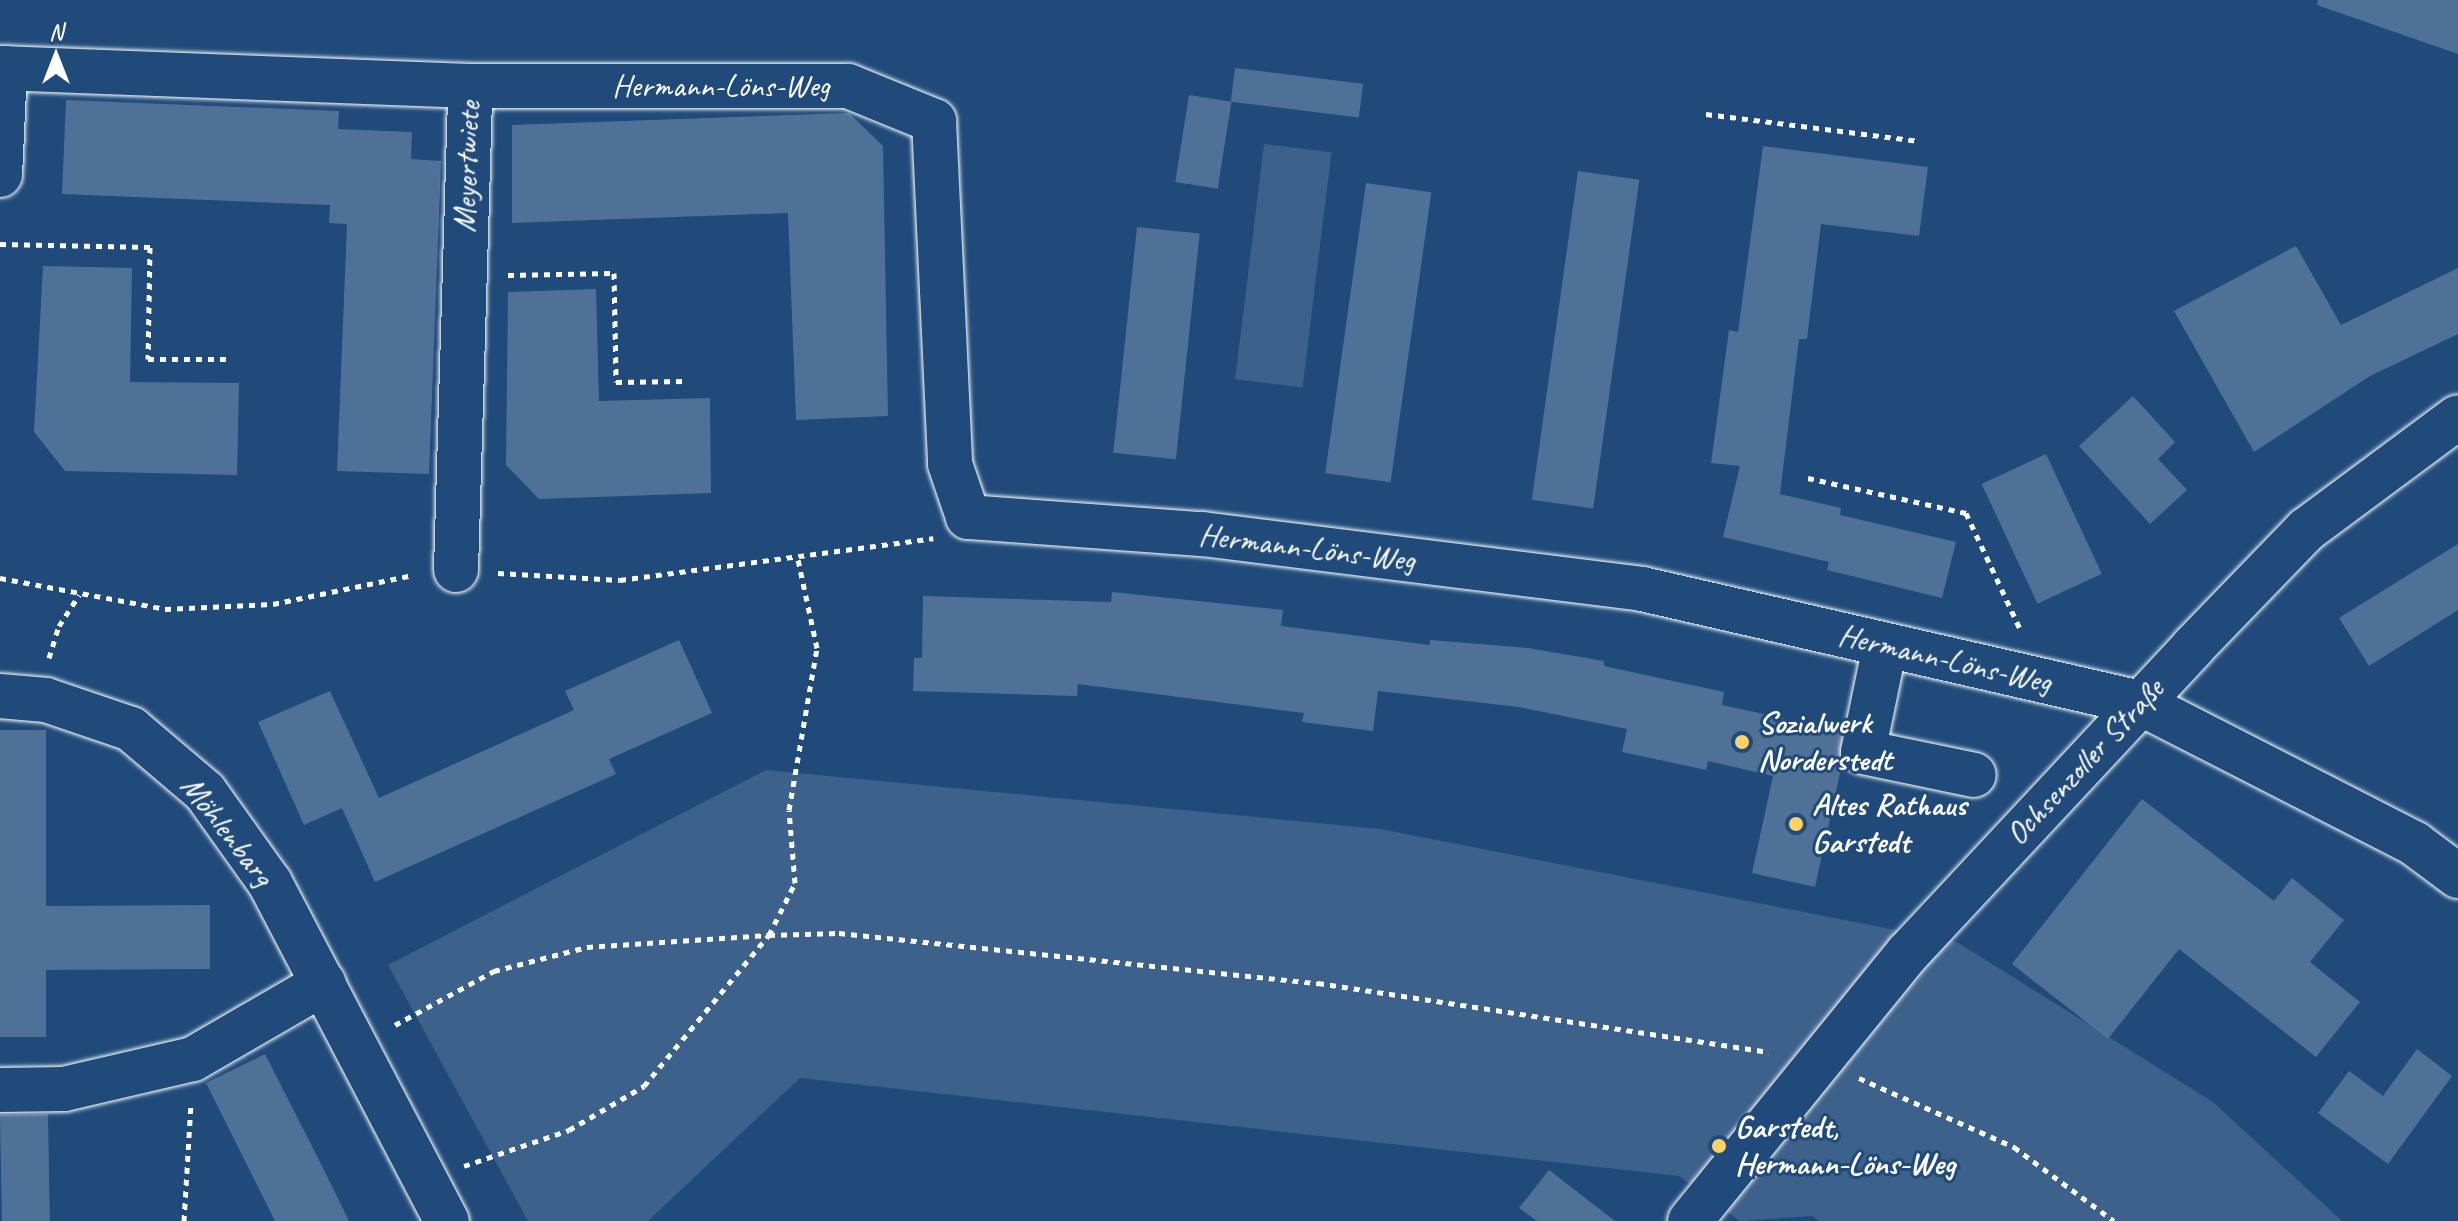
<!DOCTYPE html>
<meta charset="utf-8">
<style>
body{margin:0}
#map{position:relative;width:2458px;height:1221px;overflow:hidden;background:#1f4a7a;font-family:Caveat,sans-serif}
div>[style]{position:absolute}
.green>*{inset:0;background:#3c618b;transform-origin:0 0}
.building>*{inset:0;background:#507197;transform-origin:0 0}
.path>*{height:5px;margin-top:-2.5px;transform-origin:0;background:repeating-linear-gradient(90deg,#fff 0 6px,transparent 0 12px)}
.roads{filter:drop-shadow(0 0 2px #fff) drop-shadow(0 0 2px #fff)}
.minor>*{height:44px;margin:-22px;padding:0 22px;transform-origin:22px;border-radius:22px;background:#1f4a7a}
.dots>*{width:22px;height:22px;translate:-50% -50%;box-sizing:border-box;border:4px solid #1f4a7a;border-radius:50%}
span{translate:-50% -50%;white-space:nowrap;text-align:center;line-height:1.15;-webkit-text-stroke:6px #1f4a7a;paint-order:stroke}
.street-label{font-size:32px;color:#fff}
.poi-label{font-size:32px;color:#fff;font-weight:700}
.left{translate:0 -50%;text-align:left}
.north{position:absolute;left:16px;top:16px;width:80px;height:80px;-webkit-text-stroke:6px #1f4a7a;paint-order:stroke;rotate:0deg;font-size:22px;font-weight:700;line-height:32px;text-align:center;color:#fff}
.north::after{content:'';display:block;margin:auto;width:28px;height:36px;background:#fff;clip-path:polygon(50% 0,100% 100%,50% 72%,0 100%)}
</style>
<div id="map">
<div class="green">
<div style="left:1264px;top:144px;width:68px;height:237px;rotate:7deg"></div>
<div style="clip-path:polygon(766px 770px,1380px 829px,1957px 942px,2213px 1102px,2342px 1221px,1819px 1221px,1812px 1216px,1740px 1221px,1679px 1176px,800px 1078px,648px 1221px,528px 1221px,388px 965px)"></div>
</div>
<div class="building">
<div style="clip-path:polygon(2318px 0,2458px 0,2458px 54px,2317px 5px)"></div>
<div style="left:1235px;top:68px;width:129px;height:34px;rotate:7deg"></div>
<div style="left:1189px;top:95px;width:43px;height:88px;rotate:9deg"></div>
<div style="clip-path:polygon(66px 100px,339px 111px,338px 129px,412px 132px,411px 159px,441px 161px,429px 474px,337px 471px,347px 224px,329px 223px,330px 205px,62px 194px)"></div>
<div style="clip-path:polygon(849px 113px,883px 146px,888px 416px,796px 420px,788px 213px,512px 223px,512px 125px)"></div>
<div style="clip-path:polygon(1763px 146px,1928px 167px,1919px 236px,1821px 224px,1807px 339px,1799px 339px,1780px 494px,1841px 508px,1840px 515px,1956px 542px,1942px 598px,1827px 570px,1829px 562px,1723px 537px,1740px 466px,1711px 463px,1729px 330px,1738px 332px)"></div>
<div style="left:1578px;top:171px;width:62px;height:332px;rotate:8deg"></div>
<div style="left:1366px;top:183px;width:66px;height:293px;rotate:8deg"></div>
<div style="left:1137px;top:227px;width:63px;height:227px;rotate:6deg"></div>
<div style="clip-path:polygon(2296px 246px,2341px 325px,2458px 268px,2458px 334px,2370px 376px,2254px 452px,2174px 311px)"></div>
<div style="clip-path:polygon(43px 266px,132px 268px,130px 382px,239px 383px,237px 475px,65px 471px,34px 432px)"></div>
<div style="clip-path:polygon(596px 289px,599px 401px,710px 398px,711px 493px,539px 499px,506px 465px,508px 292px)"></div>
<div style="clip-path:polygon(2133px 396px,2175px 442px,2158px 459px,2187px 490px,2150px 524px,2079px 446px)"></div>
<div style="left:2046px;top:454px;width:132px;height:71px;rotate:65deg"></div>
<div style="clip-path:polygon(2458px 544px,2458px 610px,2369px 666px,2339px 618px)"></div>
<div style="clip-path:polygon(1112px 592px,1283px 610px,1281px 626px,1430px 645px,1430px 640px,1528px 648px,1604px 661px,1604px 666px,1724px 692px,1722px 705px,1842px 731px,1842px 764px,1815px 887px,1752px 873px,1773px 776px,1708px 761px,1706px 770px,1622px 752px,1627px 729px,1519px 707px,1378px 691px,1373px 731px,1302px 722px,1304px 713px,1078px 684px,1077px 696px,913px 691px,914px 658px,922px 658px,923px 596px,1111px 602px)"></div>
<div style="clip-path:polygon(679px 640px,712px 713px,609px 759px,616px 774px,375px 882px,342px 808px,304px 825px,258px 722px,330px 691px,379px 798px,574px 710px,565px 691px)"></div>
<div style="clip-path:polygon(0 730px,46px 730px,46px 906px,210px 905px,210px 969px,46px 970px,46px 1037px,0 1037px)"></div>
<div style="clip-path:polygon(2142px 799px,2274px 901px,2292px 878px,2344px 920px,2310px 962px,2360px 1002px,2316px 1057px,2179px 949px,2108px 1039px,2012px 964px)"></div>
<div style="clip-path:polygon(2417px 1049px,2452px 1076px,2388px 1164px,2318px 1113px,2349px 1071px,2383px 1096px)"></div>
<div style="clip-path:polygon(265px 1054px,321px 1164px,349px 1221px,275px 1221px,206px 1083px)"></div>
<div style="left:48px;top:1114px;width:107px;height:48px;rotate:89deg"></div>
<div style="clip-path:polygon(1549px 1170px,1615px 1221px,1537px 1221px,1519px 1208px)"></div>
</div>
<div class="path">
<div style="left:1706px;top:114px;width:215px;rotate:7.2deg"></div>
<div style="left:0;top:244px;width:150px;rotate:1.1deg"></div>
<div style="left:150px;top:247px;width:112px;rotate:91deg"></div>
<div style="left:148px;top:359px;width:84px"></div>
<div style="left:508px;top:275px;width:106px;rotate:-1.1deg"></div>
<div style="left:614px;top:273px;width:109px;rotate:88.9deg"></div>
<div style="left:616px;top:382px;width:70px;rotate:-0.8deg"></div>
<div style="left:1808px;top:478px;width:162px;rotate:12.5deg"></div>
<div style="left:1966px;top:513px;width:130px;rotate:65deg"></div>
<div style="left:498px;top:573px;width:122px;rotate:3.3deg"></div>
<div style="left:620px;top:580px;width:316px;rotate:-7.6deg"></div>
<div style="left:0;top:578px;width:168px;rotate:10.6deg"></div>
<div style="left:165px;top:609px;width:108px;rotate:-2.7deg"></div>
<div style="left:273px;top:604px;width:143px;rotate:-11.7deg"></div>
<div style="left:49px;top:658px;width:34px;rotate:-73deg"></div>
<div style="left:59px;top:626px;width:37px;rotate:-57deg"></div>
<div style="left:395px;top:1025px;width:113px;rotate:-28.6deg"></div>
<div style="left:494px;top:971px;width:96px;rotate:-14.5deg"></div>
<div style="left:587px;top:947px;width:182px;rotate:-3.8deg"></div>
<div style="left:769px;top:935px;width:58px;rotate:-63.4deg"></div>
<div style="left:795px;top:883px;width:73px;rotate:-94.7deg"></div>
<div style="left:789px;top:810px;width:164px;rotate:-80.2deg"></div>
<div style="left:817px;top:648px;width:95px;rotate:-102.1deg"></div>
<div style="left:1859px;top:1078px;width:170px;rotate:24deg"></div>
<div style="left:2014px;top:1147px;width:124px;rotate:36.5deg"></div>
<div style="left:464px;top:1166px;width:111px;rotate:-18.9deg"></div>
<div style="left:569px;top:1130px;width:87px;rotate:-30.4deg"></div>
<div style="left:644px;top:1086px;width:196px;rotate:-50.4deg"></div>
<div style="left:769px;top:935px;width:70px;rotate:-1.6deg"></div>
<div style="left:839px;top:933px;width:482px;rotate:6deg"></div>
<div style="left:1318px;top:983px;width:456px;rotate:8.7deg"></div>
<div style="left:184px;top:1221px;width:119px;rotate:-86.6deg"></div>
</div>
<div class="roads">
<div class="minor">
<div style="left:0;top:68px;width:470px;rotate:2.2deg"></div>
<div style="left:470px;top:86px;width:378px"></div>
<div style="left:848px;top:86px;width:93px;rotate:22.1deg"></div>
<div style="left:934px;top:121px;width:343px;rotate:87.3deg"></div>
<div style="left:950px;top:464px;width:56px;rotate:71.2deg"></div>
<div style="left:968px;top:517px;width:235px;rotate:4.2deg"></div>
<div style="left:1202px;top:534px;width:443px;rotate:7.1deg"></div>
<div style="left:1642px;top:589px;width:511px;rotate:12.89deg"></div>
<div style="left:2140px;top:703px;width:309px;rotate:27.1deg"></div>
<div style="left:2415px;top:844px;width:54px;rotate:36.7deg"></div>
<div style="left:0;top:175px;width:107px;rotate:-87.3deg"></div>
<div style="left:456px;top:570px;width:484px;rotate:-88.3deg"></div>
<div style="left:1885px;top:646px;width:108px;rotate:101.7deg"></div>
<div style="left:1863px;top:752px;width:113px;rotate:11.7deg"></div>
<div style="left:0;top:696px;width:46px;rotate:5deg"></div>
<div style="left:46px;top:700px;width:90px;rotate:18.8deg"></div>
<div style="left:131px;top:729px;width:97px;rotate:40.4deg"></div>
<div style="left:205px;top:792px;width:112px;rotate:54.5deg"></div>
<div style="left:270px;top:883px;width:382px;rotate:62.4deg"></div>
<div style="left:0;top:1090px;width:64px;rotate:-0.9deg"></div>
<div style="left:64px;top:1089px;width:132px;rotate:-13.1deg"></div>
<div style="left:193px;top:1059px;width:151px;rotate:-30.1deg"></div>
<div style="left:1690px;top:1221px;width:345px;rotate:-50.9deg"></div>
<div style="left:1908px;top:953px;width:418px;rotate:-47deg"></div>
<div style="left:2193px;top:647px;width:163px;rotate:-46deg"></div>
<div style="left:2306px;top:530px;width:189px;rotate:-36.6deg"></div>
</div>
</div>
<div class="dots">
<div style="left:1742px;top:742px;background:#ffd166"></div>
<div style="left:1796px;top:824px;background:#ffd166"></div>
<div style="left:1719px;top:1146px;background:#ffd166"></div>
</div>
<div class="street-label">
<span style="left:721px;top:86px">Hermann-Löns-Weg</span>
<span style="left:467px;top:167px;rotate:-88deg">Meyertwiete</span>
<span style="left:1307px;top:548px;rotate:7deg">Hermann-Löns-Weg</span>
<span style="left:1945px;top:659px;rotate:13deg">Hermann-Löns-Weg</span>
<span style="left:2085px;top:762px;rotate:-47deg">Ochsenzoller Straße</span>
<span style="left:227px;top:831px;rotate:52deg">Möhlenbarg</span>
</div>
<div class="poi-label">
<span class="left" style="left:1758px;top:742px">Sozialwerk<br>Norderstedt</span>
<span class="left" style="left:1812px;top:824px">Altes Rathaus<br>Garstedt</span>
<span class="left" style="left:1735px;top:1146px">Garstedt,<br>Hermann-Löns-Weg</span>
</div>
<div class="north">N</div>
</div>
